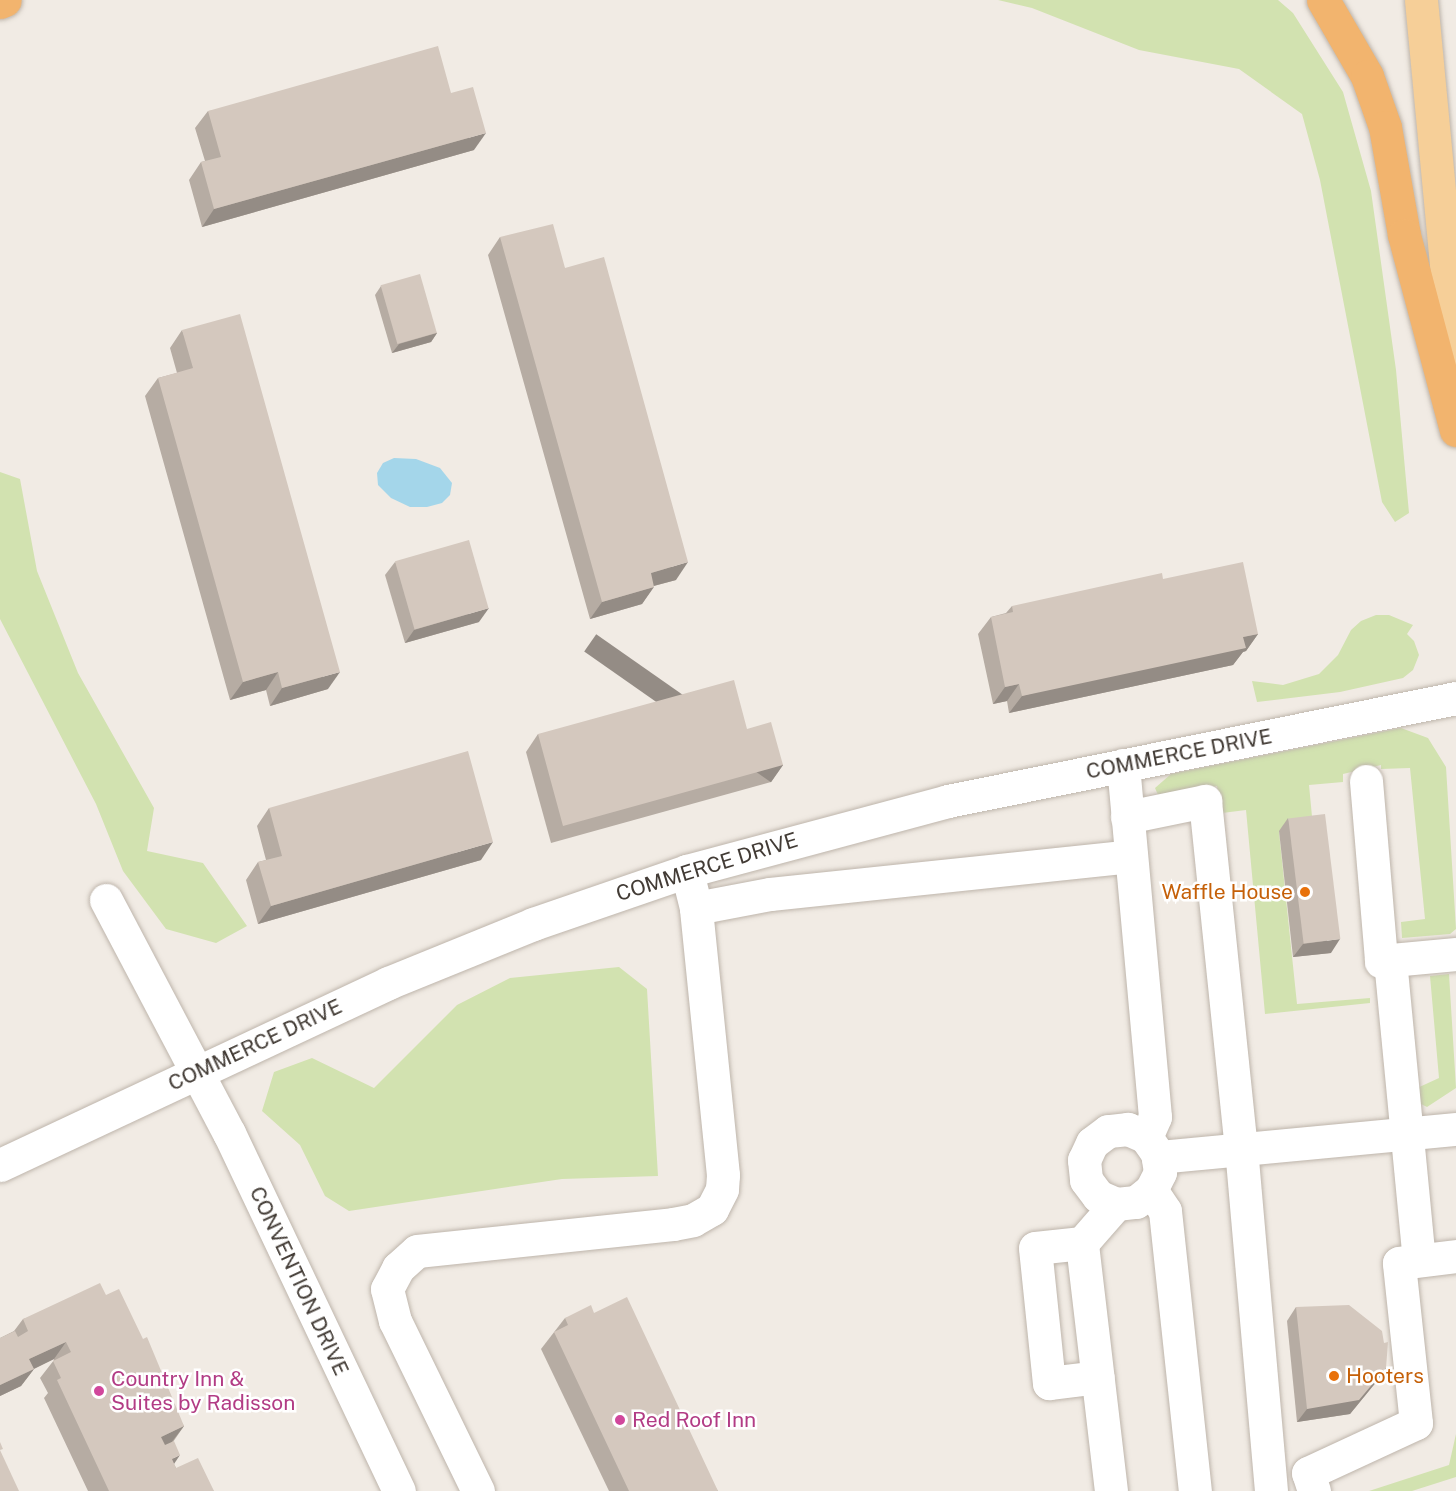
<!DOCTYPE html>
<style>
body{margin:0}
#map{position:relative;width:1456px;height:1491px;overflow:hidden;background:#f1ebe4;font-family:"Public Sans",sans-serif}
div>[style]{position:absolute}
.green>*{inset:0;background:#d2e2b0}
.water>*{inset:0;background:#a4d6ea}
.roads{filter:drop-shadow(0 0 2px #beb5ab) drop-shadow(0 0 2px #beb5ab)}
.minor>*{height:33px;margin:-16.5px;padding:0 16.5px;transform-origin:16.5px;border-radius:16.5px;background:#fff}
.major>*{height:33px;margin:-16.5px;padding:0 16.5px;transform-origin:16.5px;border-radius:16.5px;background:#f6cf98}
.highway>*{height:33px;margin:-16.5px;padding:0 16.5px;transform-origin:16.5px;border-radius:16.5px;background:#f2b46e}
.wall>*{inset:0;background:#b6aca3}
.shaded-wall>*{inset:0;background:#948c85;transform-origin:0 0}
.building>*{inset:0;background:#d4c8be;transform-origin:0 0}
.dots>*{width:16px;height:16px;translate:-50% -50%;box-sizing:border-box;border:3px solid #fff;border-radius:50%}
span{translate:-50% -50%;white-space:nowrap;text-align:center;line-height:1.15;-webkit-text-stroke:5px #fff;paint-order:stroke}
.street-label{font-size:21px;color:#423b35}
.food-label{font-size:21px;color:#c56008}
.right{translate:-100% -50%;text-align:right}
.left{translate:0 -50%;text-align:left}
.hotel-label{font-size:21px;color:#b23c85}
</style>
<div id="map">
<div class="green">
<div style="clip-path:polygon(998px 0,1278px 0,1293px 13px,1343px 92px,1371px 191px,1396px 370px,1409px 513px,1395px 522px,1382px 502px,1320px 180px,1302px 114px,1239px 69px,1139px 50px,1032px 8px)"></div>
<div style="clip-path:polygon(0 472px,20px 479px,37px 571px,78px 673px,154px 808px,147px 851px,203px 863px,247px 926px,216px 943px,166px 929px,123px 871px,96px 804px,0 619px)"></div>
<div style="clip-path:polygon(1376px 615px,1389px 615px,1413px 625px,1407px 634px,1414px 641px,1419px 655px,1413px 670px,1403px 678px,1340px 692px,1257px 702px,1252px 681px,1283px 685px,1319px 674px,1338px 655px,1351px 630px,1361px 621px)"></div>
<div style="clip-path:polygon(1401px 728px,1428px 738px,1446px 767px,1456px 929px,1450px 934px,1402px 938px,1401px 922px,1425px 919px,1410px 768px,1381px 769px,1381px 765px,1343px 774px,1343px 782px,1309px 785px,1313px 827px,1279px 832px,1297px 1004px,1370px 998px,1370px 1003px,1265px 1014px,1246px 810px,1222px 813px,1217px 786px,1159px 797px,1155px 788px,1171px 774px)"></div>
<div style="clip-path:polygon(619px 967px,647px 989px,658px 1176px,562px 1179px,349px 1211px,325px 1196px,300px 1145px,262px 1111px,274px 1072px,312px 1058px,374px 1088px,457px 1005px,510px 978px)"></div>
<div style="clip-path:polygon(1449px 974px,1456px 1088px,1427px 1107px,1419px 1103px,1415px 1089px,1439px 1078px,1430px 976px)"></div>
<div style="clip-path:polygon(1456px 1434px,1456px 1477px,1412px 1491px,1369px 1491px,1449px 1465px)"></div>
</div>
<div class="water">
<div style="clip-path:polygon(394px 458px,416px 459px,440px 468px,452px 483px,450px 495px,442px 503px,427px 507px,410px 507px,391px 498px,378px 485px,377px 473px,383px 463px)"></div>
</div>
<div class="roads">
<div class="minor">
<div style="left:1123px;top:765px;width:353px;rotate:84.8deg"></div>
<div style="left:1155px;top:1117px;width:22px;rotate:114deg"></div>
<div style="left:1366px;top:781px;width:181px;rotate:85.2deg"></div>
<div style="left:1381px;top:961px;width:75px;rotate:-5.3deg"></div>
<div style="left:1127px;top:817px;width:80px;rotate:-11.6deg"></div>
<div style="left:1205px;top:801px;width:349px;rotate:84.1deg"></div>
<div style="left:1241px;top:1148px;width:344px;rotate:85deg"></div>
<div style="left:106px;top:900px;width:263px;rotate:62.2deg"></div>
<div style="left:229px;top:1133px;width:396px;rotate:64.6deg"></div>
<div style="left:696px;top:908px;width:75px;rotate:-10.7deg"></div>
<div style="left:770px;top:894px;width:363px;rotate:-6deg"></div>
<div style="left:1390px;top:960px;width:301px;rotate:84.5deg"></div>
<div style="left:1158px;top:1157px;width:299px;rotate:-5.4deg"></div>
<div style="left:0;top:1165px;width:429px;rotate:-25.1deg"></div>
<div style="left:388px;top:983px;width:157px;rotate:-22.1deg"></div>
<div style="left:533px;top:924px;width:163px;rotate:-19deg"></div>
<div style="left:687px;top:871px;width:270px;rotate:-15deg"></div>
<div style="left:948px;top:801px;width:518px;rotate:-11.46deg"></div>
<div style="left:1151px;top:1190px;width:25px;rotate:56deg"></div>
<div style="left:1165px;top:1211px;width:282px;rotate:83.9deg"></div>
<div style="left:1082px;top:1243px;width:47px;rotate:173.9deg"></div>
<div style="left:1035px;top:1248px;width:136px;rotate:84.1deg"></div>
<div style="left:1049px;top:1383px;width:49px;rotate:-7deg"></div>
<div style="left:478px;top:1491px;width:189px;rotate:-116deg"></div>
<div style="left:395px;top:1321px;width:33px;rotate:-104deg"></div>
<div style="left:387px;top:1289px;width:24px;rotate:-62deg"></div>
<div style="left:398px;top:1268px;width:25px;rotate:-42deg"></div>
<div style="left:417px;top:1251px;width:257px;rotate:-6deg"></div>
<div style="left:673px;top:1224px;width:20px;rotate:-11deg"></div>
<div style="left:693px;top:1220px;width:22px;rotate:-30deg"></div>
<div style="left:712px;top:1209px;width:22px;rotate:-63deg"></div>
<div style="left:722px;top:1189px;width:14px;rotate:-86deg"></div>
<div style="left:723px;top:1175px;width:268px;rotate:-95.8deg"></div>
<div style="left:696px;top:908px;width:38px;rotate:-104deg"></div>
<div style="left:1111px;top:1491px;width:250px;rotate:-96.7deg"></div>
<div style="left:1082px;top:1243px;width:52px;rotate:-48.9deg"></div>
<div style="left:1116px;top:1204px;width:20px;rotate:-6deg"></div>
<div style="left:1136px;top:1202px;width:19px;rotate:-39deg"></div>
<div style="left:1151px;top:1190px;width:20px;rotate:-63deg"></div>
<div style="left:1160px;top:1172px;width:19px;rotate:-99deg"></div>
<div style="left:1157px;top:1153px;width:19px;rotate:-125deg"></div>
<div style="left:1146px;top:1137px;width:20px;rotate:-156deg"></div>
<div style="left:1128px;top:1129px;width:20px;rotate:174deg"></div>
<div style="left:1108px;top:1131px;width:20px;rotate:143deg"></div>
<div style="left:1092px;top:1143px;width:19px;rotate:115deg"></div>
<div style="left:1084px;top:1160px;width:20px;rotate:84deg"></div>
<div style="left:1086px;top:1180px;width:20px;rotate:53deg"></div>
<div style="left:1098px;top:1196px;width:20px;rotate:24deg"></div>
<div style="left:1314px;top:1491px;width:19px;rotate:-108deg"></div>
<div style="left:1308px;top:1473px;width:119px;rotate:-24.8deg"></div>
<div style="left:1416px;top:1423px;width:161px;rotate:-96.1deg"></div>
<div style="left:1399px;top:1263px;width:57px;rotate:-7deg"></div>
</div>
<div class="major">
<div style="left:1421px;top:0;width:373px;rotate:84.6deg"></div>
</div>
<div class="highway">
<div style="left:1323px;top:0;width:88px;rotate:59.9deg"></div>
<div style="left:1367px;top:76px;width:54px;rotate:70.6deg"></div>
<div style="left:1385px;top:127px;width:110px;rotate:80deg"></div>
<div style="left:1404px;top:235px;width:202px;rotate:75.1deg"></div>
<div style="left:0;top:2px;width:5px;rotate:-22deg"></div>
</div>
</div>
<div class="wall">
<div style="clip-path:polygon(451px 93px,474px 150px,202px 227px,189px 180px,201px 162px,205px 161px,195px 128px,208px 111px)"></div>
<div style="clip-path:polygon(500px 237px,565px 268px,676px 580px,654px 586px,642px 604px,590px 619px,488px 255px)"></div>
<div style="clip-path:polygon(381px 286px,437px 333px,431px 342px,392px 353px,375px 295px)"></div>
<div style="clip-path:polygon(182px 330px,328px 689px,270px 706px,266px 690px,230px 700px,145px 396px,158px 378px,177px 373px,170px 348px)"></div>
<div style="clip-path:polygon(395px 562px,479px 622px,405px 643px,385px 575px)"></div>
<div style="clip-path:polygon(1012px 606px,1258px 634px,1246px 651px,1243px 652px,1233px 665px,1009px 713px,1007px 701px,993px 704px,978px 634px,991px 617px,1006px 613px)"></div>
<div style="clip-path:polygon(747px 729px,783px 765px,771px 782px,551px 843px,526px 752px,538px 734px)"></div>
<div style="clip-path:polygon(269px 808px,481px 860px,258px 924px,246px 880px,258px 862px,266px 860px,257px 826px)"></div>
<div style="clip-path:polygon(1288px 818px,1331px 953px,1293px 957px,1279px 831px)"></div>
<div style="clip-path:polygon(106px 1295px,184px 1426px,173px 1442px,174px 1464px,176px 1468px,214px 1491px,88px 1491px,44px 1398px,48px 1393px,40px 1378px,54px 1360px,54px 1359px,34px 1369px,21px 1386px,0 1396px,0 1338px,14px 1331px,23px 1319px)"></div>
<div style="clip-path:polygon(1296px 1307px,1386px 1368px,1377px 1381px,1350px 1414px,1297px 1422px,1287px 1321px)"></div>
<div style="clip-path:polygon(594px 1313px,718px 1491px,609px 1491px,541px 1349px,565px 1318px)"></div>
</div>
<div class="shaded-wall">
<div style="clip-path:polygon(486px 133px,474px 150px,202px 227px,214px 209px)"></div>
<div style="clip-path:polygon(437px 333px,431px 342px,392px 353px,399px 344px)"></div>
<div style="clip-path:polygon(688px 562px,676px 580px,638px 590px,651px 573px)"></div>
<div style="clip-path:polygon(654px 587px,642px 604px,590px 619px,602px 602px)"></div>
<div style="clip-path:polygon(489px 608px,479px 622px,405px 643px,414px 630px)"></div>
<div style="clip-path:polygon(1258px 634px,1246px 651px,1243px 652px,1233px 665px,1009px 713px,1022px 696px,1243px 637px)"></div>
<div style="clip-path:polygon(278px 672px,266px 690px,230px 700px,243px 682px)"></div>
<div style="clip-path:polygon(340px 672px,328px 689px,270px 706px,282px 688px)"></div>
<div style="clip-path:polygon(1019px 684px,1007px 701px,993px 704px,1005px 687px)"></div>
<div style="left:783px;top:765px;width:21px;height:228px;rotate:125deg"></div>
<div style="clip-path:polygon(493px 842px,481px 860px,258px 924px,271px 906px)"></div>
<div style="clip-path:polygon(1340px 939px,1331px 953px,1293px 957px,1303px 944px)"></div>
<div style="clip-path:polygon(66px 1342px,54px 1359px,17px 1377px,29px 1359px)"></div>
<div style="clip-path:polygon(1386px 1368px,1377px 1381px,1350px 1414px,1297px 1422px,1307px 1409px)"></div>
<div style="clip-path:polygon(34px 1369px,21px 1386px,0 1396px,0 1385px)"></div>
<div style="clip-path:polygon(184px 1426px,171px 1443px,149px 1454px,161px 1437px)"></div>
<div style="clip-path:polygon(180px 1455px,168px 1473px,172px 1459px)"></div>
</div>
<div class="building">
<div style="clip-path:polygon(438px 46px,451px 93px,473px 87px,486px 133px,214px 209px,201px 162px,221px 157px,208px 111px)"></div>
<div style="clip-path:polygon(553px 224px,565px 268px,604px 257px,688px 562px,651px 573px,654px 587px,602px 602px,500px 237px)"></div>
<div style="left:420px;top:274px;width:61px;height:41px;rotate:74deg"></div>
<div style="clip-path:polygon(240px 314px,340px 672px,282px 688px,278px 672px,243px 682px,158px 378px,193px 368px,182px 330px)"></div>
<div style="left:469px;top:540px;width:71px;height:77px;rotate:74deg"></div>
<div style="clip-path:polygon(1243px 562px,1258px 634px,1243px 637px,1246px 648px,1022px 696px,1019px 684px,1005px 687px,991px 617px,1013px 612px,1012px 606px,1162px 573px,1163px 579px)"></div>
<div style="clip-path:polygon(734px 680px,747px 729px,771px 722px,783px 765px,563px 826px,538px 734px)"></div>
<div style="clip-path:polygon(468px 751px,493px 842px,271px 906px,258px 862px,282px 856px,269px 808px)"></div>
<div style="left:1325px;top:814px;width:126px;height:37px;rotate:83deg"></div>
<div style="clip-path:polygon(100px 1283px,106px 1295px,119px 1289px,143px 1339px,147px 1337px,184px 1426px,161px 1437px,165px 1445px,174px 1441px,180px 1455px,172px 1459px,176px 1468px,198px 1458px,214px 1491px,109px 1491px,57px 1380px,61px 1378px,53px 1361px,71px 1352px,66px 1342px,29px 1359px,34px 1369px,0 1385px,0 1338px,15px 1331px,18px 1337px,28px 1331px,23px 1319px)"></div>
<div style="clip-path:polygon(627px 1297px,718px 1491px,629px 1491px,554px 1332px,568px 1325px,565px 1318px,591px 1305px,594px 1313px)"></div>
<div style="clip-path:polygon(1349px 1305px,1382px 1331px,1384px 1343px,1388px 1342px,1386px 1368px,1359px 1400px,1307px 1409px,1296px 1307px)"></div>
<div style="clip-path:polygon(0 1442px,3px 1449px,0 1450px)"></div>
<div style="clip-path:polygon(0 1450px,19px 1491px,0 1491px)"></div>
</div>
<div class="dots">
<div style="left:1305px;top:892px;background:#e8710a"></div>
<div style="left:1334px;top:1376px;background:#e8710a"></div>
<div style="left:99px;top:1391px;background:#d1479c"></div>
<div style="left:620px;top:1420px;background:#d1479c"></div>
</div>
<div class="street-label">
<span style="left:1179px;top:754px;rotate:-11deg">COMMERCE DRIVE</span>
<span style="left:707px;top:867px;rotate:-17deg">COMMERCE DRIVE</span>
<span style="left:255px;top:1045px;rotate:-25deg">COMMERCE DRIVE</span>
<span style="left:299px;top:1281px;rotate:65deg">CONVENTION DRIVE</span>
</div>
<div class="food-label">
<span class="right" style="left:1293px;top:892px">Waffle House</span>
<span class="left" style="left:1346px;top:1376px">Hooters</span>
</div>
<div class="hotel-label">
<span class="left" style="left:111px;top:1391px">Country Inn &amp;<br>Suites by Radisson</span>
<span class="left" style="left:632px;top:1420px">Red Roof Inn</span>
</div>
</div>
